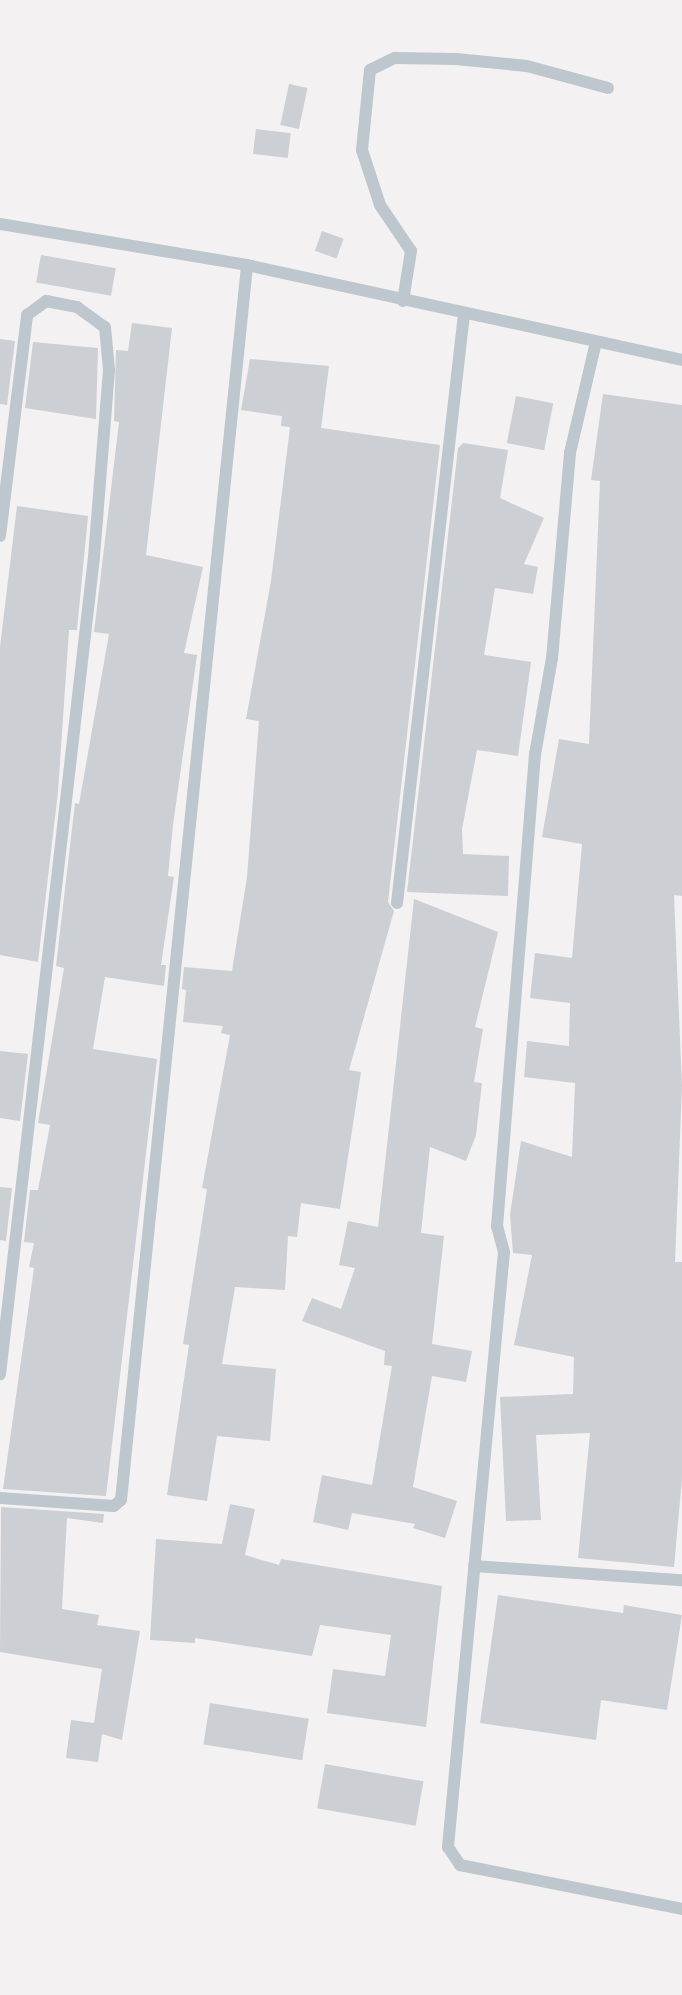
<!DOCTYPE html>
<style>
body{margin:0}
#map{position:relative;width:682px;height:1995px;overflow:hidden;background:#f4f1f2;font-family:Karla,sans-serif}
div>[style]{position:absolute}
.building>*{inset:0;background:#cccfd4;transform-origin:0 0}
.service>*{height:12px;margin:-6px;padding:0 6px;transform-origin:6px;border-radius:6px;background:#bdc7cd}
span{translate:-50% -50%;white-space:nowrap;text-align:center;line-height:1.15;-webkit-text-stroke:6px #fff;paint-order:stroke}
</style>
<div id="map">
<div class="building">
<div style="left:289px;top:84px;width:19px;height:42px;rotate:12deg"></div>
<div style="left:256px;top:129px;width:35px;height:25px;rotate:7deg"></div>
<div style="left:322px;top:231px;width:23px;height:21px;rotate:20deg"></div>
<div style="left:41px;top:255px;width:76px;height:28px;rotate:10deg"></div>
<div style="clip-path:polygon(132px 323px,172px 328px,146px 555px,203px 567px,184px 653px,197px 655px,173px 825px,168px 876px,174px 877px,161px 965px,166px 965px,164px 986px,105px 977px,93px 1049px,157px 1059px,106px 1496px,3px 1489px,34px 1268px,29px 1267px,34px 1243px,24px 1242px,30px 1190px,38px 1190px,50px 1125px,38px 1123px,64px 968px,56px 966px,75px 803px,79px 804px,109px 634px,94px 632px,119px 422px,114px 421px,116px 350px,128px 351px)"></div>
<div style="clip-path:polygon(0 339px,15px 341px,7px 405px,0 404px)"></div>
<div style="clip-path:polygon(33px 342px,98px 348px,96px 419px,25px 408px)"></div>
<div style="clip-path:polygon(250px 359px,329px 366px,321px 428px,440px 445px,388px 902px,394px 911px,349px 1070px,361px 1072px,340px 1209px,301px 1203px,297px 1237px,288px 1236px,285px 1290px,235px 1287px,222px 1364px,276px 1369px,270px 1441px,217px 1436px,207px 1501px,167px 1495px,189px 1345px,183px 1344px,207px 1189px,202px 1188px,230px 1035px,221px 1033px,223px 1026px,183px 1022px,186px 990px,182px 989px,184px 967px,232px 971px,247px 877px,259px 721px,246px 719px,271px 581px,290px 427px,281px 426px,282px 416px,241px 410px)"></div>
<div style="clip-path:polygon(603px 394px,682px 405px,682px 896px,674px 895px,682px 1086px,675px 1262px,682px 1262px,682px 1479px,674px 1567px,578px 1558px,590px 1433px,536px 1435px,541px 1520px,506px 1521px,500px 1397px,573px 1394px,574px 1357px,514px 1345px,532px 1255px,513px 1253px,510px 1215px,521px 1141px,572px 1157px,575px 1083px,524px 1077px,527px 1041px,569px 1046px,570px 1003px,530px 998px,535px 953px,572px 958px,582px 844px,542px 837px,559px 739px,589px 744px,600px 481px,591px 480px)"></div>
<div style="left:516px;top:396px;width:38px;height:48px;rotate:11deg"></div>
<div style="clip-path:polygon(463px 443px,508px 450px,500px 498px,544px 518px,524px 564px,538px 567px,533px 594px,495px 588px,484px 655px,531px 662px,518px 756px,477px 750px,462px 829px,463px 854px,509px 856px,508px 896px,407px 892px,458px 448px)"></div>
<div style="clip-path:polygon(17px 506px,88px 516px,77px 630px,69px 630px,58px 792px,38px 962px,0 955px,0 647px)"></div>
<div style="clip-path:polygon(414px 899px,498px 932px,475px 1027px,483px 1029px,474px 1082px,482px 1083px,476px 1135px,466px 1161px,430px 1147px,421px 1233px,444px 1236px,432px 1344px,472px 1351px,466px 1382px,432px 1376px,413px 1487px,457px 1501px,445px 1538px,413px 1528px,415px 1524px,352px 1513px,348px 1530px,313px 1522px,322px 1475px,372px 1485px,392px 1366px,384px 1365px,385px 1351px,302px 1321px,312px 1298px,341px 1309px,355px 1268px,339px 1265px,348px 1221px,378px 1227px)"></div>
<div style="clip-path:polygon(0 1051px,28px 1054px,20px 1121px,0 1118px)"></div>
<div style="clip-path:polygon(0 1187px,12px 1188px,6px 1241px,0 1240px)"></div>
<div style="clip-path:polygon(230px 1504px,255px 1509px,245px 1555px,279px 1565px,281px 1559px,442px 1586px,426px 1727px,327px 1713px,333px 1669px,385px 1676px,391px 1635px,320px 1625px,312px 1656px,195px 1638px,195px 1643px,150px 1640px,156px 1539px,222px 1544px)"></div>
<div style="clip-path:polygon(1px 1507px,104px 1514px,103px 1523px,67px 1518px,62px 1609px,99px 1615px,97px 1625px,140px 1631px,122px 1740px,102px 1734px,98px 1762px,66px 1758px,71px 1720px,94px 1723px,102px 1669px,0 1652px)"></div>
<div style="clip-path:polygon(498px 1595px,623px 1613px,624px 1605px,682px 1615px,667px 1710px,601px 1700px,596px 1740px,480px 1723px)"></div>
<div style="left:210px;top:1703px;width:100px;height:42px;rotate:9deg"></div>
<div style="left:325px;top:1764px;width:100px;height:45px;rotate:10deg"></div>
</div>
<div class="service">
<div style="left:0;top:224px;width:250px;rotate:9.4deg"></div>
<div style="left:247px;top:265px;width:445px;rotate:12.3deg"></div>
<div style="left:403px;top:301px;width:51px;rotate:-80.9deg"></div>
<div style="left:411px;top:251px;width:55px;rotate:-124deg"></div>
<div style="left:380px;top:205px;width:58px;rotate:-108.1deg"></div>
<div style="left:362px;top:150px;width:80px;rotate:-84.3deg"></div>
<div style="left:370px;top:70px;width:28px;rotate:-26deg"></div>
<div style="left:395px;top:58px;width:61px;rotate:0.9deg"></div>
<div style="left:456px;top:59px;width:71px;rotate:5.6deg"></div>
<div style="left:527px;top:66px;width:84px;rotate:15.2deg"></div>
<div style="left:596px;top:342px;width:114px;rotate:103.2deg"></div>
<div style="left:570px;top:453px;width:206px;rotate:95deg"></div>
<div style="left:552px;top:658px;width:97px;rotate:100deg"></div>
<div style="left:535px;top:754px;width:474px;rotate:94.6deg"></div>
<div style="left:497px;top:1226px;width:27px;rotate:75deg"></div>
<div style="left:504px;top:1252px;width:598px;rotate:95.38deg"></div>
<div style="left:448px;top:1847px;width:22px;rotate:56deg"></div>
<div style="left:460px;top:1865px;width:226px;rotate:11.2deg"></div>
<div style="left:0;top:536px;width:223px;rotate:-83deg"></div>
<div style="left:27px;top:315px;width:24px;rotate:-36deg"></div>
<div style="left:46px;top:301px;width:32px;rotate:11deg"></div>
<div style="left:77px;top:307px;width:34px;rotate:36deg"></div>
<div style="left:105px;top:327px;width:43px;rotate:84.7deg"></div>
<div style="left:109px;top:370px;width:188px;rotate:94.6deg"></div>
<div style="left:94px;top:557px;width:823px;rotate:96.56deg"></div>
<div style="left:397px;top:903px;width:593px;rotate:-83.51deg"></div>
<div style="left:0;top:1498px;width:114px;rotate:4deg"></div>
<div style="left:114px;top:1506px;width:9px;rotate:-41deg"></div>
<div style="left:121px;top:1500px;width:1241px;rotate:-84.17deg"></div>
<div style="left:474px;top:1566px;width:208px;rotate:3.9deg"></div>
</div>
</div>
